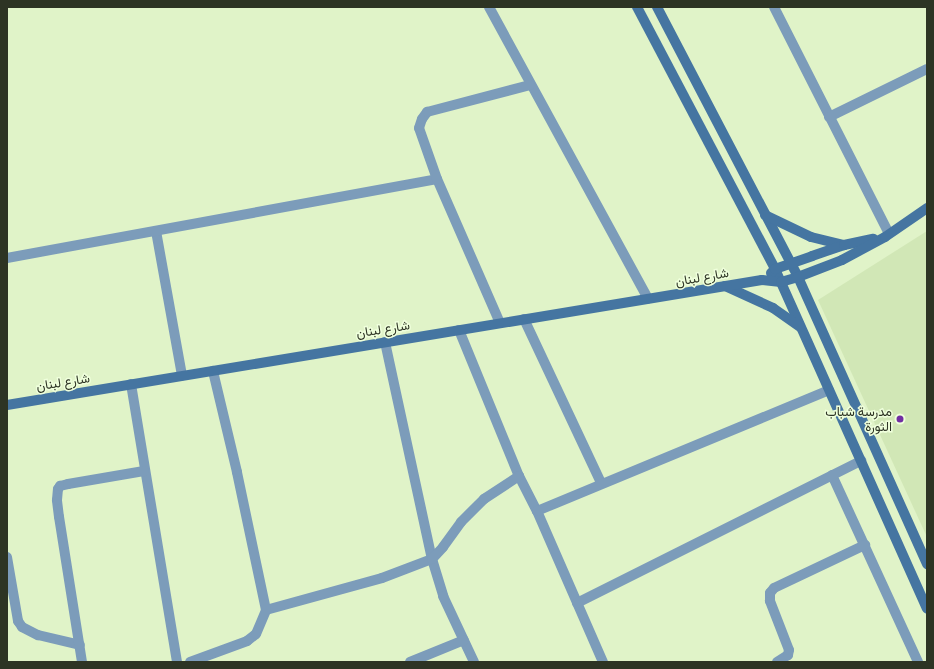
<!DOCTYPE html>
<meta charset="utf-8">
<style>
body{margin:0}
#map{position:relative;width:934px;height:669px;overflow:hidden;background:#e0f3c8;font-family:"Exo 2",Vazirmatn,sans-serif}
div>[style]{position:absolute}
.built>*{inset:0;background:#d1e7b6}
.street>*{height:10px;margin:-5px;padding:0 5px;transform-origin:5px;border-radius:5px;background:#7c9cba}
.secondary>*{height:10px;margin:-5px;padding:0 5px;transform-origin:5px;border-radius:5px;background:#4575a1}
.dots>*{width:11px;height:11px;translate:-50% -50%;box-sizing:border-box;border:2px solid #efffdc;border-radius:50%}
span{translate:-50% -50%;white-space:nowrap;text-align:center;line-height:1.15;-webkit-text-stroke:3px #efffdc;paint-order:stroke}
.street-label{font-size:13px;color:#2d3424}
.poi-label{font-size:13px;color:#2d3424}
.right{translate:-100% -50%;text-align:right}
.frame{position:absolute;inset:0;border:8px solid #2d3424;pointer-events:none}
</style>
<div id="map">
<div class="built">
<div style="clip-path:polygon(927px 231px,927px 537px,818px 300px)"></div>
</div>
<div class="street">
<div style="left:489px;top:7px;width:332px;rotate:61.4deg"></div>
<div style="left:774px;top:7px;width:254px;rotate:63.1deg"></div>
<div style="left:829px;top:117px;width:109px;rotate:-26.1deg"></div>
<div style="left:156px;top:231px;width:147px;rotate:79.8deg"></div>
<div style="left:7px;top:258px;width:437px;rotate:-10.4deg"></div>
<div style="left:524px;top:319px;width:181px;rotate:64.8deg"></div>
<div style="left:500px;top:323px;width:157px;rotate:-113.6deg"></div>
<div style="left:437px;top:179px;width:54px;rotate:-109.4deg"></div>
<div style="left:419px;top:128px;width:9px;rotate:-72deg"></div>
<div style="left:422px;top:119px;width:9px;rotate:-54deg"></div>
<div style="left:427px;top:112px;width:106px;rotate:-14.7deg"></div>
<div style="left:459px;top:330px;width:158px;rotate:67.7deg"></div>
<div style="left:519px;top:476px;width:39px;rotate:63deg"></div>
<div style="left:537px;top:511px;width:165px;rotate:66.4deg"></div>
<div style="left:385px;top:342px;width:222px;rotate:77.8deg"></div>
<div style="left:432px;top:559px;width:39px;rotate:73deg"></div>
<div style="left:443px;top:596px;width:73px;rotate:64.8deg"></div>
<div style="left:131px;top:384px;width:282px;rotate:80.6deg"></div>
<div style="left:832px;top:475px;width:206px;rotate:65.3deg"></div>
<div style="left:537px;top:511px;width:316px;rotate:-22.5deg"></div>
<div style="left:7px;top:557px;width:65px;rotate:80.2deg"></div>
<div style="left:18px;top:621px;width:7px;rotate:56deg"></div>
<div style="left:22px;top:627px;width:18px;rotate:27deg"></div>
<div style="left:38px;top:635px;width:43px;rotate:13.4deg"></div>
<div style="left:577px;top:603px;width:318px;rotate:-26.6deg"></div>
<div style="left:266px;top:610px;width:120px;rotate:-15.4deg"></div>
<div style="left:382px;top:578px;width:53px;rotate:-20.8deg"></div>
<div style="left:432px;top:559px;width:16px;rotate:-47deg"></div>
<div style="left:443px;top:547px;width:31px;rotate:-54deg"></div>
<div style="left:461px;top:522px;width:33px;rotate:-45deg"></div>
<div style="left:484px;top:499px;width:42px;rotate:-33.3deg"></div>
<div style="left:82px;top:662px;width:147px;rotate:-99deg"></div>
<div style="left:59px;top:517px;width:17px;rotate:-97deg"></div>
<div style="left:57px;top:500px;width:11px;rotate:-85deg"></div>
<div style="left:58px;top:489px;width:4px;rotate:-56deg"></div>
<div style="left:60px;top:486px;width:8px;rotate:-14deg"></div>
<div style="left:68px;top:484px;width:77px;rotate:-9.7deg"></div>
<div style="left:190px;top:662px;width:61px;rotate:-20.2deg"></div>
<div style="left:247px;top:641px;width:11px;rotate:-38deg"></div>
<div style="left:256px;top:634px;width:26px;rotate:-67deg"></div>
<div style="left:266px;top:610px;width:141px;rotate:-101.9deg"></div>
<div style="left:237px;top:472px;width:104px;rotate:-103.4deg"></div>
<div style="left:410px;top:662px;width:58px;rotate:-22.2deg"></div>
<div style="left:777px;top:662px;width:13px;rotate:-32deg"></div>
<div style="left:788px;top:655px;width:5px;rotate:-79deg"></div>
<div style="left:789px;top:650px;width:53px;rotate:-111.2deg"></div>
<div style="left:770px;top:601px;width:8px;rotate:-90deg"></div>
<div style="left:770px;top:593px;width:6px;rotate:-51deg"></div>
<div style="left:774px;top:588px;width:101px;rotate:-25.3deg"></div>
</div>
<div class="secondary">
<div style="left:637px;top:7px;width:296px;rotate:62.2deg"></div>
<div style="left:775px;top:269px;width:372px;rotate:65.9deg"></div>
<div style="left:657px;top:7px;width:305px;rotate:62.4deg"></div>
<div style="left:798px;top:277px;width:315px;rotate:65.8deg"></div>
<div style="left:765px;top:215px;width:51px;rotate:25.6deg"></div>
<div style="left:811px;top:237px;width:34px;rotate:14deg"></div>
<div style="left:771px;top:273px;width:6px;rotate:-45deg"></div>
<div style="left:775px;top:269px;width:39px;rotate:-19deg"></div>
<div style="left:812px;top:256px;width:34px;rotate:-19deg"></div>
<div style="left:844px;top:245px;width:30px;rotate:-12deg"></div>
<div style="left:725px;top:286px;width:53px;rotate:24.6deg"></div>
<div style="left:773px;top:308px;width:33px;rotate:35deg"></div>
<div style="left:7px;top:405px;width:765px;rotate:-9.4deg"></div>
<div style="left:762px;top:280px;width:19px;rotate:6deg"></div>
<div style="left:781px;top:282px;width:18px;rotate:-16deg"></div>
<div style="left:798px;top:277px;width:47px;rotate:-21.1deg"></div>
<div style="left:842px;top:260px;width:49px;rotate:-28.1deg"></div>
<div style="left:885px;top:237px;width:51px;rotate:-34.6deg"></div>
</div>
<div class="dots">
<div style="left:900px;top:419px;background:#712ea2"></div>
</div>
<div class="street-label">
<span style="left:702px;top:277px;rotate:-10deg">شارع لبنان</span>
<span style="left:383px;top:329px;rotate:-9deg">شارع لبنان</span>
<span style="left:63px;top:382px;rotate:-9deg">شارع لبنان</span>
</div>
<div class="poi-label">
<span class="right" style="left:892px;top:419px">مدرسة شباب<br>الثورة</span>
</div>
<div class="frame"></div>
</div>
